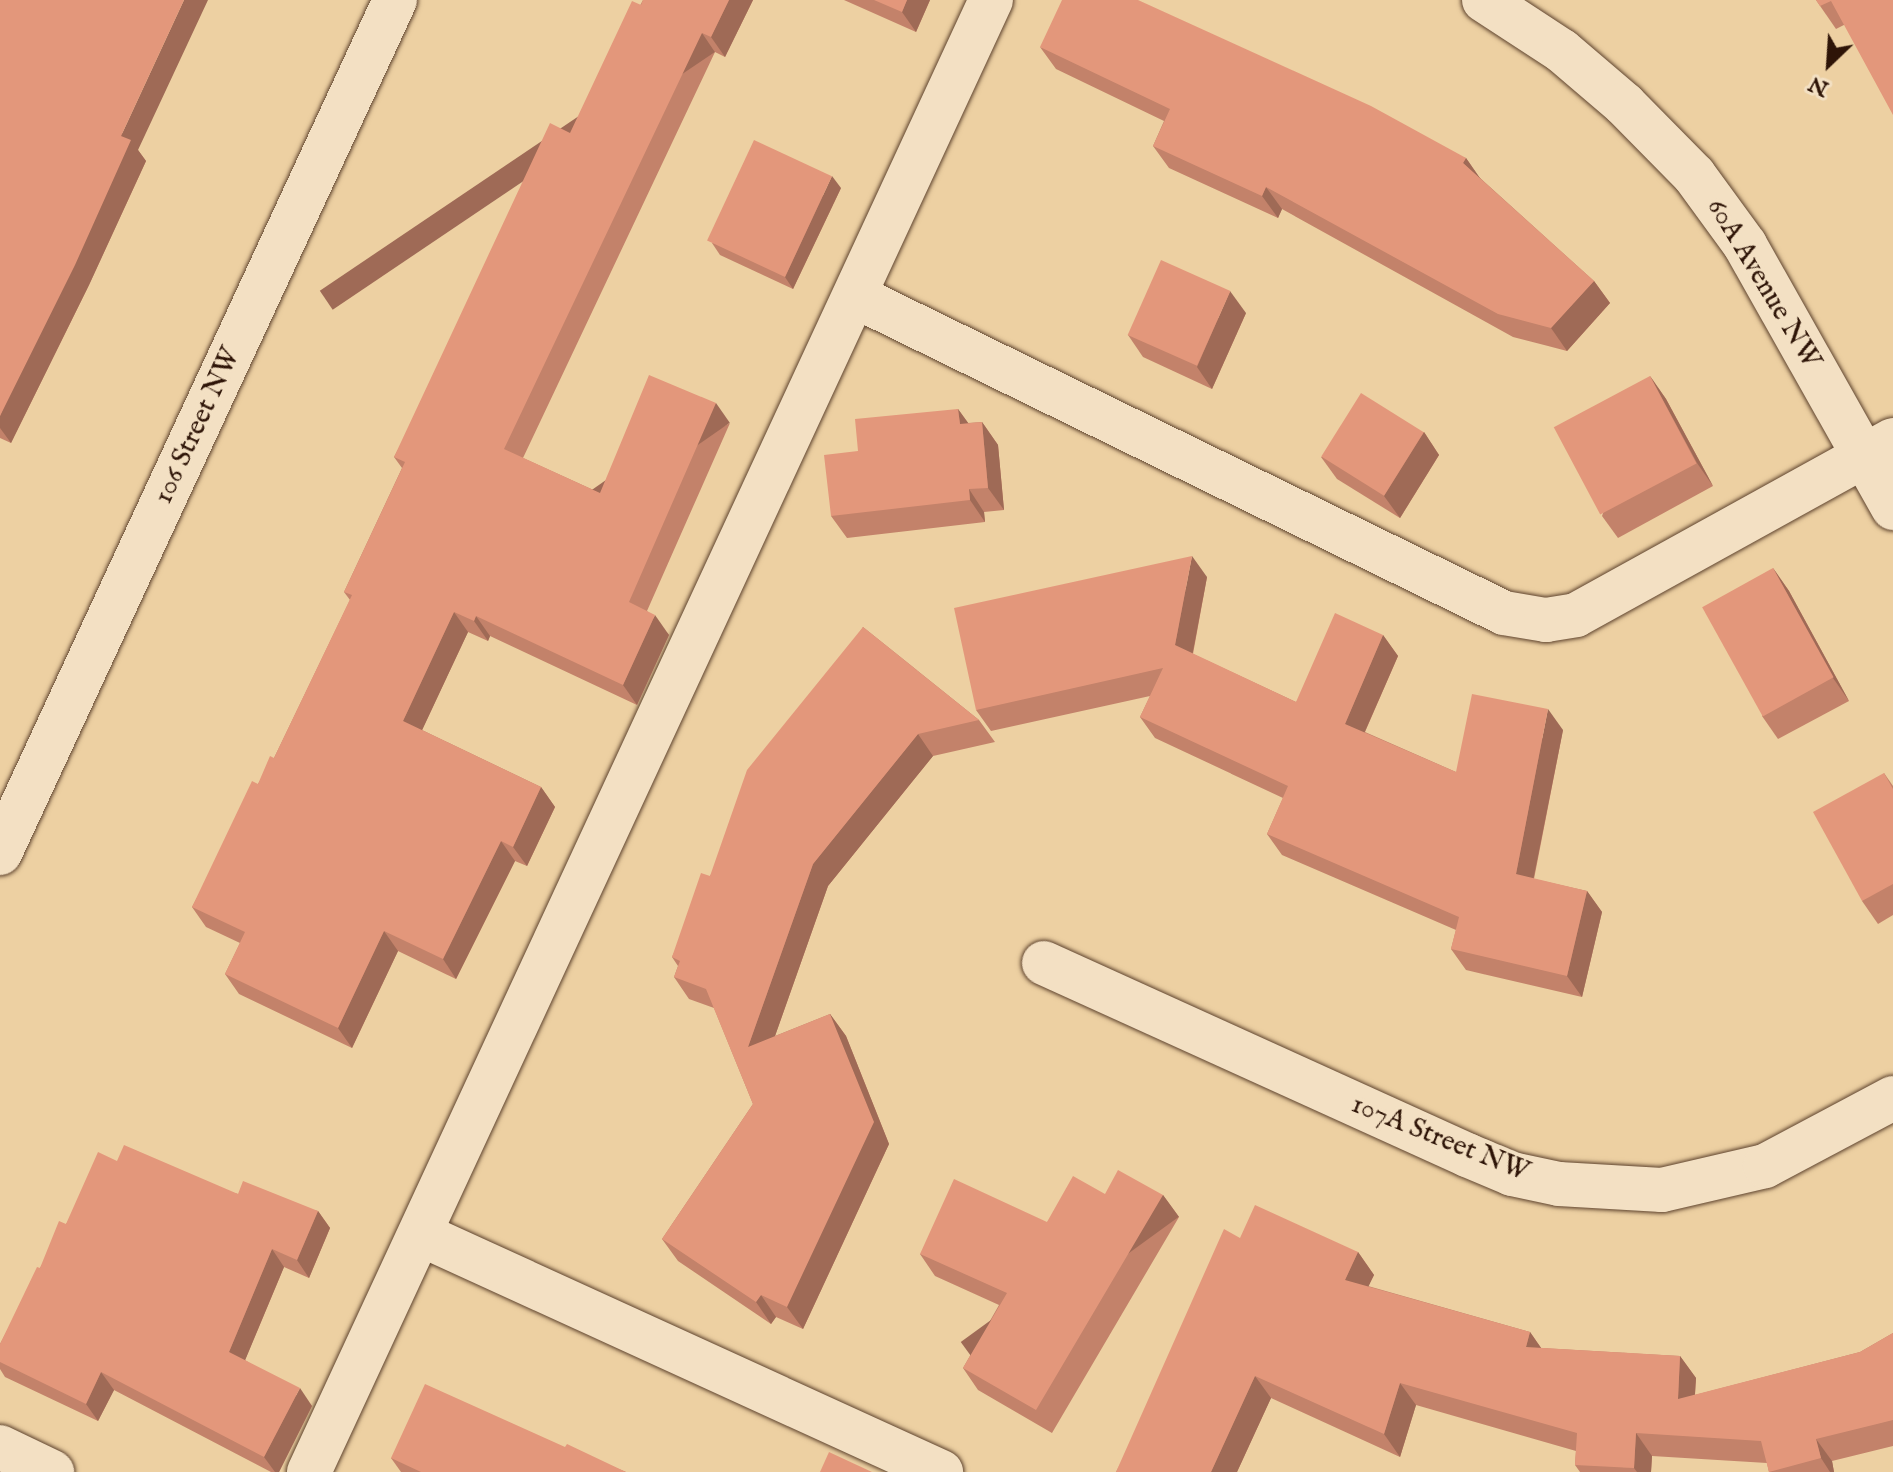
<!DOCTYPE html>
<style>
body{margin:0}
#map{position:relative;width:1893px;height:1472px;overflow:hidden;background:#edd0a2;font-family:"IM FELL English",serif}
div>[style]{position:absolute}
.roads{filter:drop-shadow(0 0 2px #5e432e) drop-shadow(0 0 2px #5e432e)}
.minor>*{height:44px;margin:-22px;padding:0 22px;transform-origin:22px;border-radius:22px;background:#f3e0c3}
.wall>*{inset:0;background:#c3826a}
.shaded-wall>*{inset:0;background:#9f6a56;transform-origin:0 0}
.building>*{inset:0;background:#e3977b;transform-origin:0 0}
span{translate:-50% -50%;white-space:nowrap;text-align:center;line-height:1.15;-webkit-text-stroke:7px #f3e0c3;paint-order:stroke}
.street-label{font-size:28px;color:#2e1407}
.north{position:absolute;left:1789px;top:24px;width:80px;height:80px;-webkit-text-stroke:6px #f3e0c3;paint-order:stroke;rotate:205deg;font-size:22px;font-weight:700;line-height:32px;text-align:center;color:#2e1407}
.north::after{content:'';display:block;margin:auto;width:28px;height:36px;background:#2e1407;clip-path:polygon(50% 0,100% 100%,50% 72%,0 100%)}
</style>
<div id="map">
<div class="roads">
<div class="minor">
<div style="left:1484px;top:0;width:93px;rotate:33.2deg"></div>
<div style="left:1562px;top:51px;width:82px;rotate:40.5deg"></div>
<div style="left:1624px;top:104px;width:100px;rotate:45.4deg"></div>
<div style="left:1694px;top:175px;width:87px;rotate:53.9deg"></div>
<div style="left:1745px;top:245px;width:302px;rotate:60.6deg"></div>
<div style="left:855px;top:296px;width:722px;rotate:26.03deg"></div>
<div style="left:1504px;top:613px;width:43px;rotate:9.5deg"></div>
<div style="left:1546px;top:620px;width:30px;rotate:-9deg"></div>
<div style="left:1576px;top:615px;width:362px;rotate:-28.9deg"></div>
<div style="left:0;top:853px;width:940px;rotate:-65.15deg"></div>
<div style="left:1044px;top:963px;width:465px;rotate:24.4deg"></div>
<div style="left:1467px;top:1155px;width:49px;rotate:22.9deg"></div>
<div style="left:1512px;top:1174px;width:48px;rotate:12deg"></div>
<div style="left:1559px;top:1184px;width:103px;rotate:3.3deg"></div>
<div style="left:1662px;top:1190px;width:106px;rotate:-13.1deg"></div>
<div style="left:1765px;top:1166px;width:145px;rotate:-28deg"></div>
<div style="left:420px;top:1234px;width:573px;rotate:24.55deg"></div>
<div style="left:0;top:1447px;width:58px;rotate:25.7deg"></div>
<div style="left:309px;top:1472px;width:1622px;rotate:-65.14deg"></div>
</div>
</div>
<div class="wall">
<div style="clip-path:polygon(0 0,138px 150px,146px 161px,89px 285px,11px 443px,0 438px)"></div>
<div style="clip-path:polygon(643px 0,753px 0,725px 57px,715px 52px,523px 458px,600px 493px,730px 423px,647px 611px,669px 635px,637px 705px,490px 636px,488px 641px,468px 632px,422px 730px,541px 787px,555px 807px,527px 866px,515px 861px,456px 979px,398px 951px,352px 1048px,239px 994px,225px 974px,240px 943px,206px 927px,192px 907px,258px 784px,274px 758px,350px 600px,344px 592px,402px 468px,394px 457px)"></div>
<div style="clip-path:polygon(844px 0,930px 0,916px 32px)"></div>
<div style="clip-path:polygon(1816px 0,1893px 0,1836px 29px)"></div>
<div style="clip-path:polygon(1040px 47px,1466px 158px,1479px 177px,1594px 281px,1610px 303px,1567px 351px,1513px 337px,1282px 209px,1278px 218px,1169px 168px,1153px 146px,1164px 121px,1056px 69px)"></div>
<div style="clip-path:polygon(841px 188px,793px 289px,720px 255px,712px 243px)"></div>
<div style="clip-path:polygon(1246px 313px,1212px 389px,1143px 357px,1128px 335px)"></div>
<div style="clip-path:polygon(1650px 376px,1666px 399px,1713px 486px,1618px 538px,1602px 516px)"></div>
<div style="clip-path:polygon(958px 409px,968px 423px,982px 422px,998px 445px,1004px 510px,984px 512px,985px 522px,847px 538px,831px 516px,858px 451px)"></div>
<div style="clip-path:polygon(1424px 432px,1439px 455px,1400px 518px,1337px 479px,1321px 457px)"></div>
<div style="clip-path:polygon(1773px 568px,1789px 591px,1849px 701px,1778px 739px,1762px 716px)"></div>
<div style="clip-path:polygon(1207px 577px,1193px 654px,1296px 702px,1383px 635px,1398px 656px,1365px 732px,1456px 772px,1563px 730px,1534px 879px,1587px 891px,1602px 912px,1582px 997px,1466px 970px,1451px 949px,1456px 930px,1282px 855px,1267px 834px,1283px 798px,1155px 738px,1140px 717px,1150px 696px,991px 731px,976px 710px)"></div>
<div style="clip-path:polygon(863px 627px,979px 720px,995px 742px,933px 756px,828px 886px,775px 1036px,830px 1014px,846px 1036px,889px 1144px,803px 1329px,776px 1317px,771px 1324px,678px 1261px,662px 1239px,753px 1104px,714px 1008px,689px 999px,674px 977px,678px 966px,672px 957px,710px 876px)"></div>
<div style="clip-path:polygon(1884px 773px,1893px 786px,1893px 915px,1878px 924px,1862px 901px)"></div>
<div style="clip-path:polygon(117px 1161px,238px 1194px,318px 1211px,330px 1228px,309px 1278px,284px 1267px,245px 1360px,312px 1406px,279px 1472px,271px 1472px,114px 1390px,98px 1421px,5px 1377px,0 1369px,0 1344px,40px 1268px,66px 1224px)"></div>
<div style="clip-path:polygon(1105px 1194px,1163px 1195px,1179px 1217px,1052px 1433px,978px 1390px,963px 1368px,999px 1305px,935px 1276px,920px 1254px,1047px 1222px)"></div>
<div style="clip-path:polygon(1240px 1238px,1358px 1252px,1374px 1275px,1368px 1286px,1530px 1332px,1541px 1348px,1680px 1356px,1696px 1378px,1695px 1395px,1860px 1352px,1893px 1333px,1893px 1446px,1832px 1461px,1834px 1472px,1769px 1472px,1767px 1463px,1652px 1456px,1651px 1472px,1580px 1472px,1575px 1465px,1576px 1451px,1416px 1405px,1400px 1457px,1271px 1398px,1237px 1472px,1116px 1472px)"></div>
<div style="clip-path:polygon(565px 1447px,626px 1472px,401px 1472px,391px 1458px)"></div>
</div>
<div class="shaded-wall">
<div style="clip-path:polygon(184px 0,208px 0,138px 150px,146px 161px,89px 285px,11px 443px,0 428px,0 416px,121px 136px)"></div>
<div style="clip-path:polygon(729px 0,753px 0,725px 57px,711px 37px)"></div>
<div style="clip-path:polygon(907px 0,930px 0,916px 32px,902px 12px)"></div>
<div style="left:702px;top:33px;width:23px;height:461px;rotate:56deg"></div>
<div style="clip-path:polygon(1466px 158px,1482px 181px,1463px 163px)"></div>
<div style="clip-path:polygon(832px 176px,841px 188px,793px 289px,785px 277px)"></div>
<div style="clip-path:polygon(1266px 187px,1282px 209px,1278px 218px,1262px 196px)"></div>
<div style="clip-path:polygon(1594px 281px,1610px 303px,1567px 351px,1551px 328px)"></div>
<div style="clip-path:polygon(1230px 291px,1246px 313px,1212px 389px,1197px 367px)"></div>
<div style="clip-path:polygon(1650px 376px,1666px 399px,1713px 486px,1697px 463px)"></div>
<div style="left:716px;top:403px;width:24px;height:217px;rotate:55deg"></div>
<div style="clip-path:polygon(958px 409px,974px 431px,960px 424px)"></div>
<div style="clip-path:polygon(982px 422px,998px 445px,1004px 510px,988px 488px)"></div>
<div style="clip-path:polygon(1424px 432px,1439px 455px,1400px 518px,1384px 496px)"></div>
<div style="clip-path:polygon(969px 489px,984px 512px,985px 522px,970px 500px)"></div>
<div style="clip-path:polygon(1192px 556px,1207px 577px,1190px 667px,1175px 645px)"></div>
<div style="clip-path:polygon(1773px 568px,1789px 591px,1849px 701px,1833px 678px)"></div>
<div style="clip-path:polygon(454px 612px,468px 632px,417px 741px,403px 721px)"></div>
<div style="clip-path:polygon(655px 615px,669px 635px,637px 705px,623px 685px)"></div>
<div style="clip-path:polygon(476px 616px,490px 636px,488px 641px,474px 621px)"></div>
<div style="clip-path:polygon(1383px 635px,1398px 656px,1359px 745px,1345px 724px)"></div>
<div style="clip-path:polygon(1548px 709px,1563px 730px,1530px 896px,1516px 874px)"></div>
<div style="clip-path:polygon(918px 734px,933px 756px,828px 886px,763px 1070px,748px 1047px,813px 864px)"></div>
<div style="clip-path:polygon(541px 787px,555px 807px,527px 866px,513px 847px)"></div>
<div style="clip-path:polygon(501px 841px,515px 861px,456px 979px,443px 959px)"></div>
<div style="clip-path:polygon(1587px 891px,1602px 912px,1582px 997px,1567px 976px)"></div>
<div style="clip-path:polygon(384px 931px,398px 951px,352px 1048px,338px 1028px)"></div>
<div style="clip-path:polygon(830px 1014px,846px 1036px,889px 1144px,803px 1329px,787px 1307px)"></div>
<div style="left:1163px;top:1195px;width:27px;height:250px;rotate:54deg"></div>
<div style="clip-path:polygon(318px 1211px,330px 1228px,309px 1278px,297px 1260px)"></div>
<div style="clip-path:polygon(272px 1249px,284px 1267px,241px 1370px,229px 1352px)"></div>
<div style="clip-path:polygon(1358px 1252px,1374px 1275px,1361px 1302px,1345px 1280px)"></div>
<div style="clip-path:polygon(761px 1295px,776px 1317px,771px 1324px,756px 1302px)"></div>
<div style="clip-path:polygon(1530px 1332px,1546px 1355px,1526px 1347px)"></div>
<div style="clip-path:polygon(1680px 1356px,1696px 1378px,1693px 1422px,1678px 1399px)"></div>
<div style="clip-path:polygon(101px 1372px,114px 1390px,98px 1421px,86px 1404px)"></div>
<div style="clip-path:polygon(1255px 1376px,1271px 1398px,1237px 1472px,1211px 1472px)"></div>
<div style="clip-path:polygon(1400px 1383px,1416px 1405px,1400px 1457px,1384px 1434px)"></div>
<div style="clip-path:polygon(300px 1388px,312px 1406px,279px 1472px,275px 1472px,264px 1457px)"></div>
<div style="clip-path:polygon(1636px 1433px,1652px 1456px,1651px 1472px,1637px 1472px,1634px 1468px)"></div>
<div style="clip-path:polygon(1816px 1439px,1832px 1461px,1834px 1472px,1830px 1472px,1821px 1458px)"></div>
</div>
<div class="building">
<div style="clip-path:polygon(0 0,184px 0,121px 136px,131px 140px,75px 265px,0 416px)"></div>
<div style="clip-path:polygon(643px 0,729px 0,711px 37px,702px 33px,504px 449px,600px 493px,649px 375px,716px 403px,629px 602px,655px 615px,623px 685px,476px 616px,474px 621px,454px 612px,403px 721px,541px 787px,513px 847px,501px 841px,443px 959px,384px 931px,338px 1028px,225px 974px,245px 932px,192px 907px,252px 781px,258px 784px,270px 756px,274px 758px,352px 595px,344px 592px,405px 462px,394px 457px,550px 123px,570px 133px,632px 1px,641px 5px)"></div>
<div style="clip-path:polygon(874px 0,907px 0,902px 12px)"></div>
<div style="clip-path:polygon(1062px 0,1138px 0,1371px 106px,1466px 158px,1463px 163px,1594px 281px,1551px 328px,1498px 314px,1266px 187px,1262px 196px,1153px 146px,1170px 109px,1040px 47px)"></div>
<div style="clip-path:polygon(1816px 0,1893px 0,1893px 115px,1831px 1px,1820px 6px)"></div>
<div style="left:754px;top:140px;width:86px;height:111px;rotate:25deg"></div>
<div style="left:1161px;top:260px;width:76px;height:82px;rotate:24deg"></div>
<div style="left:1650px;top:376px;width:99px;height:109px;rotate:62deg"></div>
<div style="left:1361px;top:393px;width:74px;height:75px;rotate:32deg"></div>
<div style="clip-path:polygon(958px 409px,960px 424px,982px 422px,988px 488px,969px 489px,970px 500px,831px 516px,824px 455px,858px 451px,855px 419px)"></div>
<div style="clip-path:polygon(1192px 556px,1175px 645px,1296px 702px,1335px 613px,1383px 635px,1345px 724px,1456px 772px,1472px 694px,1548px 709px,1516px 874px,1587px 891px,1567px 976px,1451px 949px,1459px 917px,1267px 834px,1288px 786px,1140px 717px,1163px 668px,976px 710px,954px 608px)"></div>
<div style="left:1773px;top:568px;width:125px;height:81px;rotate:61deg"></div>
<div style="clip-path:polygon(863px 627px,979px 720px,918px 734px,813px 864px,748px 1047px,830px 1014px,874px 1122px,787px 1307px,761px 1295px,756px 1302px,662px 1239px,753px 1104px,706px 989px,674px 977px,680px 961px,672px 957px,701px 873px,710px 876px,747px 770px)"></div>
<div style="clip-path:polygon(1884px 773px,1893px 789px,1893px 884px,1862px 901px,1813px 812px)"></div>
<div style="clip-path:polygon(124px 1145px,238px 1194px,243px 1181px,318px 1211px,297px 1260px,272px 1249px,229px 1352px,300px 1388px,264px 1457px,101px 1372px,86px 1404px,0 1362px,0 1344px,37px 1267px,40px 1268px,59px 1221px,66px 1224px,98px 1152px,117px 1161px)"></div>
<div style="clip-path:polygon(1118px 1170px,1163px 1195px,1036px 1410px,963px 1368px,1007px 1293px,920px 1254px,954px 1179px,1047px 1222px,1073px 1176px,1105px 1194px)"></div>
<div style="clip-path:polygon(1255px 1205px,1358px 1252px,1345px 1280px,1530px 1332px,1526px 1347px,1680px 1356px,1678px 1399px,1860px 1352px,1893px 1333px,1893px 1420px,1816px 1439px,1821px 1458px,1769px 1472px,1761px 1441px,1636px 1433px,1634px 1468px,1575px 1465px,1577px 1433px,1400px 1383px,1384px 1434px,1255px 1376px,1211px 1472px,1116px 1472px,1224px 1229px,1240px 1238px)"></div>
<div style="clip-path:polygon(425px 1384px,565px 1447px,567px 1444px,626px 1472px,421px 1472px,391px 1458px)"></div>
<div style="clip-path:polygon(829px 1452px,872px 1472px,820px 1472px)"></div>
</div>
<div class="street-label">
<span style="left:1763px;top:284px;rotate:59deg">60A Avenue NW</span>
<span style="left:198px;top:426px;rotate:-65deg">106 Street NW</span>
<span style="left:1440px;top:1139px;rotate:22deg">107A Street NW</span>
</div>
<div class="north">N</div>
</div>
